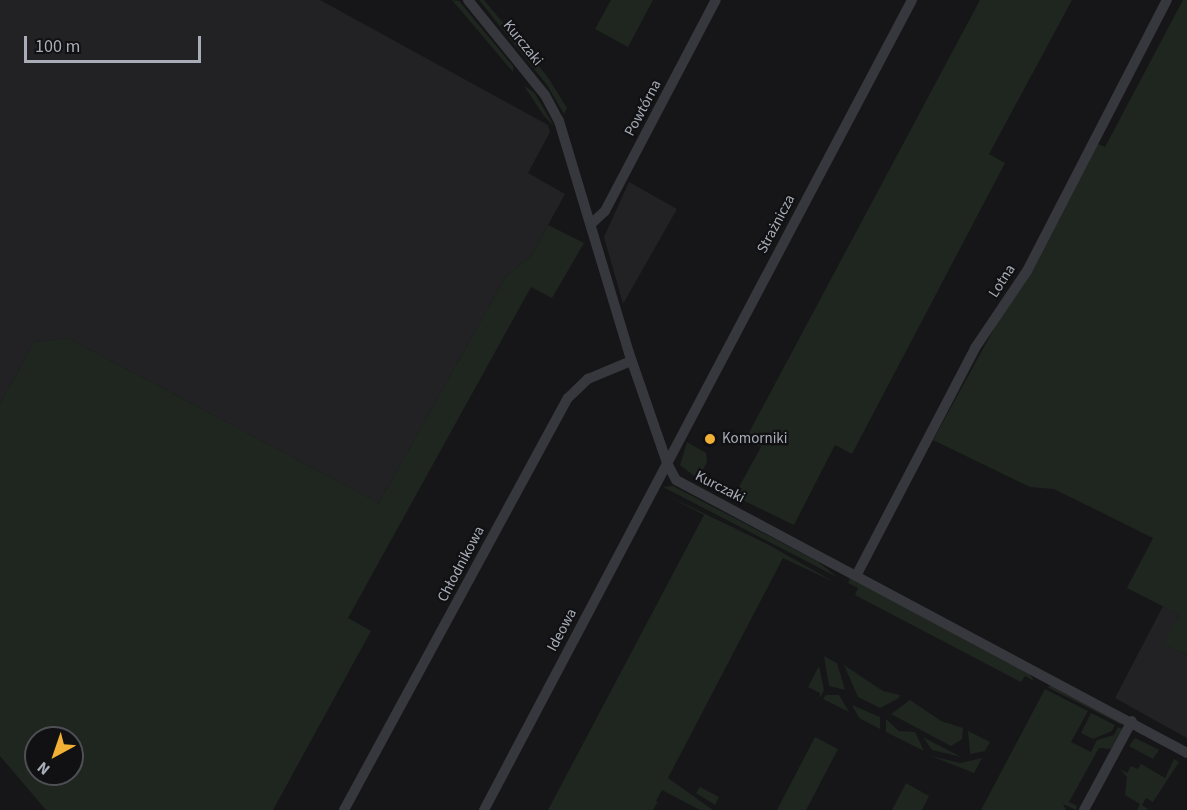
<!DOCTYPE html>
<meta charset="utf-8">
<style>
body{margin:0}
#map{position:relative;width:1187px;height:810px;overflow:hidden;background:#161618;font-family:"Source Sans 3",sans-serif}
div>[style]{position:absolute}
.built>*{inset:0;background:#222225}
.green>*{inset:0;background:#1e261f}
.minor>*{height:10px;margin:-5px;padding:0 5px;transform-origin:5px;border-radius:5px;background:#37383d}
.dots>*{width:16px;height:16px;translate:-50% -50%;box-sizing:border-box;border:3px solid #111113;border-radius:50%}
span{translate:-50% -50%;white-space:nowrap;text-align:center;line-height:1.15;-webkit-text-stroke:4.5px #111113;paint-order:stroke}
.street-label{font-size:15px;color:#a8adb8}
.poi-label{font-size:15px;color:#a8adb8}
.left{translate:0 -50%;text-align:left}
.north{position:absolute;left:24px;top:726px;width:60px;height:60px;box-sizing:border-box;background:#111113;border:2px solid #4d4f55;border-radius:50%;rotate:220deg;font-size:16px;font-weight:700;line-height:24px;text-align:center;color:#a8adb8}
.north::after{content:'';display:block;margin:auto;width:21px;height:27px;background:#f2b134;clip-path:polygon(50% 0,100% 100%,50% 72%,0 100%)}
.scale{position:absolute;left:24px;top:36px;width:177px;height:27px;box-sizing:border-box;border:3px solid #a8adb8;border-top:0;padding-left:8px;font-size:18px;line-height:21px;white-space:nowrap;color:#a8adb8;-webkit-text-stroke:4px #111113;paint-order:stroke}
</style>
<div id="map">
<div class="built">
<div style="clip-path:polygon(0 0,320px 0,548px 125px,550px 132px,528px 173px,565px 194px,531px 256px,506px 276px,379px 503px,68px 338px,34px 342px,0 404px)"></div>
<div style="clip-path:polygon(629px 182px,677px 209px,623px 304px,604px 237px)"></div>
<div style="clip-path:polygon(1163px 606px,1180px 615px,1164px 644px,1187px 655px,1187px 738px,1115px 698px)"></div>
</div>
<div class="green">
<div style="clip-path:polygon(452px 0,459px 1px,513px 66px,513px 72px)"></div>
<div style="clip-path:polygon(479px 0,484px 0,547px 76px,567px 108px,564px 114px,547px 85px)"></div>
<div style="clip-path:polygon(611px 0,653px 0,628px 47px,595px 29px)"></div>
<div style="clip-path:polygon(980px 0,1072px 0,989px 154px,1005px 163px,852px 454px,835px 445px,794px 525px,734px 496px,761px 447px,745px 440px)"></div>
<div style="clip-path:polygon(1183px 0,1187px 0,1187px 655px,1163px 644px,1180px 615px,1127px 588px,1153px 538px,1054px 489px,1030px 487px,933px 440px,1096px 143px,1105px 147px)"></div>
<div style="clip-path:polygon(524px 86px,534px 92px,554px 126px,544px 116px)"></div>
<div style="clip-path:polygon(evenodd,548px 225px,584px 243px,552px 298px,531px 287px,348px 618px,371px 631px,273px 810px,46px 810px,0 756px,0 404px,34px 342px,68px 338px,379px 503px,506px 276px,531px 256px,548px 225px,36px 738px,72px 738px,72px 774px,36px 774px,36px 738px)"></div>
<div style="clip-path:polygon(687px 442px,706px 453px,707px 462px,698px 479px,680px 465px)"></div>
<div style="clip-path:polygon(673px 486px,817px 561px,837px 577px,663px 487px)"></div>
<div style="clip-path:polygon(662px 493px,769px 545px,836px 583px,783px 558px,668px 778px,713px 810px,700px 810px,662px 790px,656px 801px,661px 805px,657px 803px,653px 810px,548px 810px,704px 515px)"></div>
<div style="clip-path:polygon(850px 578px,1029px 673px,1034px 681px,1025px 676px,1021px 682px,855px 595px,858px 588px,848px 583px)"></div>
<div style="clip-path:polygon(824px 656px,837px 663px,845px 690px,829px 686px)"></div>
<div style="clip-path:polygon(844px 665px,883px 691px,900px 695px,899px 698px,880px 708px,858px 697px)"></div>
<div style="clip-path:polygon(819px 666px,824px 690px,820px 698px,820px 693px,808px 687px)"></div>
<div style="clip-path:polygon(1054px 685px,1120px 722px,1122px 725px,1047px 687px)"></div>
<div style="clip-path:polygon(1045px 689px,1088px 711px,1071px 742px,1091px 752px,1097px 740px,1114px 735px,1118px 727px,1122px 729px,1119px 734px,1111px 749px,1099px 748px,1069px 802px,1077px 806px,1076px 810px,1063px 804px,1066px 810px,981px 810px)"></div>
<div style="clip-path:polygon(826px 695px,839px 695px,849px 712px,823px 699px)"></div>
<div style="clip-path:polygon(910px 700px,941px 721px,963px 728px,962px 739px,951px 746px,891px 714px)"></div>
<div style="clip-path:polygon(852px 705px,880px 717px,880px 729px,859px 718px)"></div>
<div style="clip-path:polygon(1091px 713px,1115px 725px,1112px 731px,1093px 739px,1081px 733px)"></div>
<div style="clip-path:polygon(886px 719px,899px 731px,915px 732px,924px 751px,886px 732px)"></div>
<div style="clip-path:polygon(968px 731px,990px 742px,985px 751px,970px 754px)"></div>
<div style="clip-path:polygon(815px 737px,838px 749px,812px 799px,806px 810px,777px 810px)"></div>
<div style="clip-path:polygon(923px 737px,961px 757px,932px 750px)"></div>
<div style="clip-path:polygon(1135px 738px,1159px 750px,1153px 759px,1129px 746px)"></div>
<div style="clip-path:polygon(931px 756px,960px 763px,982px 758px,974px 773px)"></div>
<div style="clip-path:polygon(1174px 759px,1179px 762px,1153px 802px,1146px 798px,1142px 805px,1149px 810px,1137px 810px,1140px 804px,1125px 795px,1127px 777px,1120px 769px,1127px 773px,1131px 766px,1138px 769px,1141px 764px,1165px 778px)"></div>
<div style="clip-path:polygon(906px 783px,929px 796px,922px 810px,892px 810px)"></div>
<div style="clip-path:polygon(700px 787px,719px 797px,715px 805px,696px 793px)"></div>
</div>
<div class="minor">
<div style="left:468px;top:0;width:122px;rotate:51deg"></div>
<div style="left:545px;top:95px;width:30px;rotate:62deg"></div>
<div style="left:559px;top:121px;width:242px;rotate:73.2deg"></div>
<div style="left:629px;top:353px;width:116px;rotate:70.9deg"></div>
<div style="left:667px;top:463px;width:19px;rotate:62deg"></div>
<div style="left:676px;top:480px;width:579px;rotate:28.11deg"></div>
<div style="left:591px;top:224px;width:19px;rotate:-43deg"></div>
<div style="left:605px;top:211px;width:238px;rotate:-62.3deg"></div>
<div style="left:856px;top:576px;width:257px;rotate:-62.4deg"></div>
<div style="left:975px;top:348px;width:93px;rotate:-56deg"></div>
<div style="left:1027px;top:271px;width:305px;rotate:-62.7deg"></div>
<div style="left:344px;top:810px;width:469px;rotate:-61.5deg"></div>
<div style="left:568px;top:398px;width:28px;rotate:-44deg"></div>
<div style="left:588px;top:379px;width:47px;rotate:-22.7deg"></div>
<div style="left:484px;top:810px;width:916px;rotate:-62.15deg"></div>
<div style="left:1084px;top:810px;width:101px;rotate:-61.7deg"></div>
</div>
<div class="dots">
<div style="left:710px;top:439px;background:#f2b134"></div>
</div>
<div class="street-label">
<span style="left:523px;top:43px;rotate:51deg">Kurczaki</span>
<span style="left:643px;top:108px;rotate:-62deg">Powtórna</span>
<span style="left:776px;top:224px;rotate:-62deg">Strażnicza</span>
<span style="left:1002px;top:281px;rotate:-57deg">Lotna</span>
<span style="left:720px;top:487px;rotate:27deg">Kurczaki</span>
<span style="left:461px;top:564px;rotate:-62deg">Chłodnikowa</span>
<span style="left:562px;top:630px;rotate:-62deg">Ideowa</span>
</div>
<div class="poi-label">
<span class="left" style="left:722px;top:439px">Komorniki</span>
</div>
<div class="north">N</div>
<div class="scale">100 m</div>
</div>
